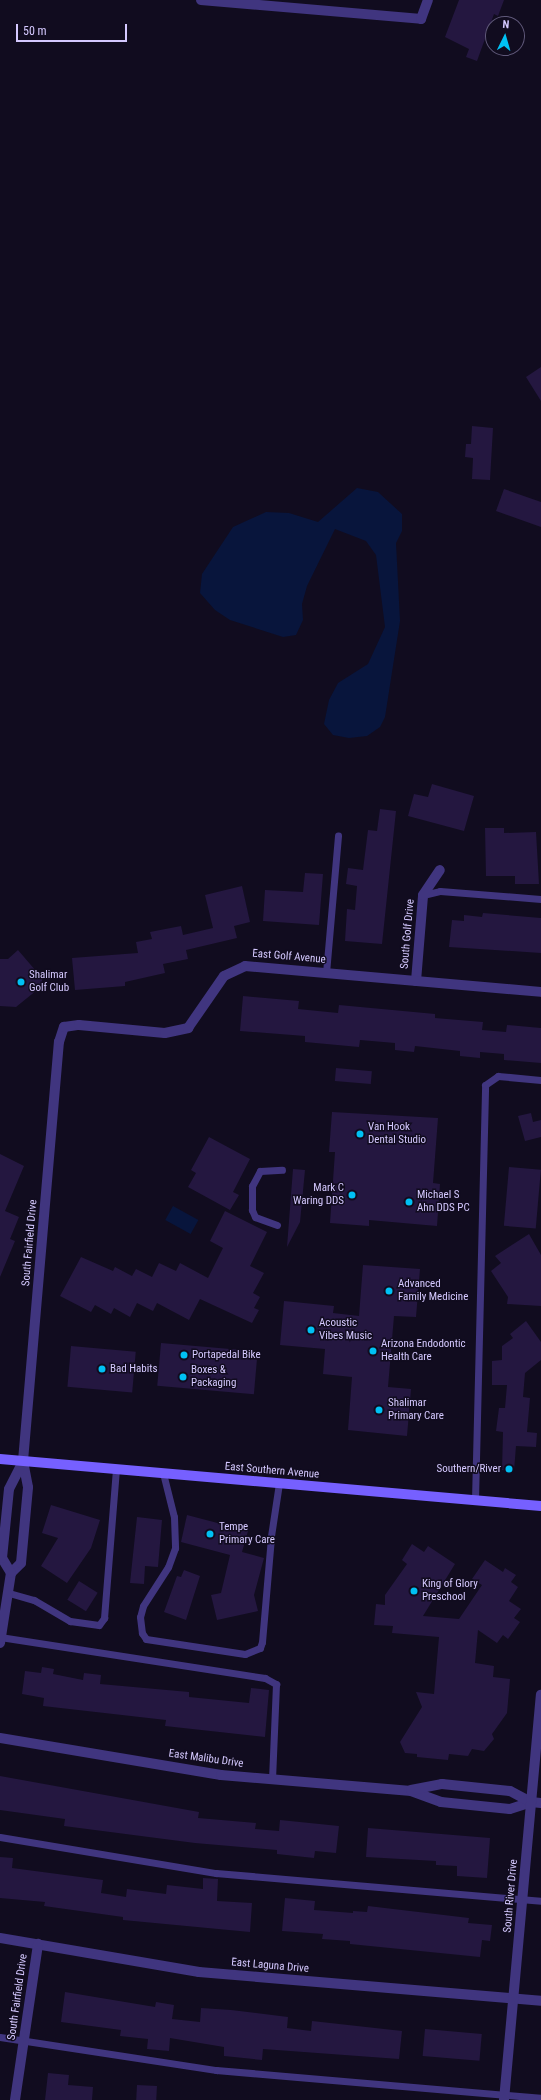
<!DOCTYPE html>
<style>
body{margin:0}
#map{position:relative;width:541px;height:2100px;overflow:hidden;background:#110c1f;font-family:"Roboto Condensed",sans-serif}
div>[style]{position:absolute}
.water>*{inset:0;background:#08153c;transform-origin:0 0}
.building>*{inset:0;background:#241740;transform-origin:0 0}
.lane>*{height:7px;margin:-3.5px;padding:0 3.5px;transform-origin:3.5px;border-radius:3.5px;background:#40357f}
.street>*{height:10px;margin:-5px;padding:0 5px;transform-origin:5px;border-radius:5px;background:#40357f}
.secondary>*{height:10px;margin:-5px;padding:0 5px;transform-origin:5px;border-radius:5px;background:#7660ff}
.dots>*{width:11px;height:11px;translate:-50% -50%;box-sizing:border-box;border:2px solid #110c1f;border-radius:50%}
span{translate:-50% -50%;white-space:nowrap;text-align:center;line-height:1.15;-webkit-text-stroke:3px #110c1f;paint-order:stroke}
.street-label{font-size:11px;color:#d5c9ff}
.poi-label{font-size:11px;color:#d5c9ff}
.left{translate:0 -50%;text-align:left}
.right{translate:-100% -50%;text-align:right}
.north{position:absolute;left:485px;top:16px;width:40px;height:40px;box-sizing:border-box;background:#110c1f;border:1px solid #5f5879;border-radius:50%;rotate:5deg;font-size:11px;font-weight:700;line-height:16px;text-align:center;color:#d5c9ff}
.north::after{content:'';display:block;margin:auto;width:14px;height:18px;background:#00c1f4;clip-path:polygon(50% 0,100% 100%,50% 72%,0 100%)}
.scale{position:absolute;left:16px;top:24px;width:111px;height:18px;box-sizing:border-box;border:2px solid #d5c9ff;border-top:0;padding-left:5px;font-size:12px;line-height:14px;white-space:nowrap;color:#d5c9ff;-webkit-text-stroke:3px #110c1f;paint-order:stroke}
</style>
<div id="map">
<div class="water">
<div style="clip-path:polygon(357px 488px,378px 492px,402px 514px,402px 531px,396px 543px,400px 621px,385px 717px,380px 727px,367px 736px,349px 738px,333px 735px,324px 724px,329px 700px,338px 683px,368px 664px,385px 627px,376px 555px,366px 541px,335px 529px,307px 586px,302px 604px,303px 620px,296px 635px,283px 637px,230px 620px,215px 610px,200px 593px,202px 574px,233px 527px,266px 512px,289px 513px,318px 522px)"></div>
<div style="left:173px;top:1206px;width:29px;height:16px;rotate:29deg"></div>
</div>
<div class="building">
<div style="clip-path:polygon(459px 0,504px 0,498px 16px,494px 14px,477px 61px,466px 57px,469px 49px,445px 37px)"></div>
<div style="clip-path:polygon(541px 367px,541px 401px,526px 377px)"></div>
<div style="clip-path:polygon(472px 426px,493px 428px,490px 480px,472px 479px,473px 458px,465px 457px,466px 444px,471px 444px)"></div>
<div style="clip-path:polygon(504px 489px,541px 502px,541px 527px,496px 511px)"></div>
<div style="clip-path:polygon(432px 784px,474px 796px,464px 831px,408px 816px,414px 794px,428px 797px)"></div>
<div style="clip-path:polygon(380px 809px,396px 811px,382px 944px,345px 941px,347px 909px,355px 910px,357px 886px,346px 884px,348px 868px,363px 870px,368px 830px,377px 831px)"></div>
<div style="clip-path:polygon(485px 828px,504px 828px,504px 833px,536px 832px,539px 884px,515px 884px,515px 876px,486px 876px)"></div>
<div style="clip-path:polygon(305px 873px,323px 874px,319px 925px,263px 921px,265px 890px,303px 892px)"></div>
<div style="clip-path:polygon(242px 886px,250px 922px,234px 926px,237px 938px,186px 950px,188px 959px,163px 964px,165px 973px,125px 982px,125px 986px,75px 990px,72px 958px,138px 953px,136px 942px,152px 939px,150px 932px,181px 926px,183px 935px,213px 928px,205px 895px)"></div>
<div style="clip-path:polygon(483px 913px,541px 918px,541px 953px,449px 947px,452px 920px,464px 921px,464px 915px,482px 917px)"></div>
<div style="clip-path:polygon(18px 950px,42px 978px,42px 986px,16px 1007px,0 1006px,0 959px,8px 959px)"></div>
<div style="clip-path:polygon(243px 996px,299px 1001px,298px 1009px,338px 1013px,339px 1005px,435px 1014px,435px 1018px,483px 1022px,482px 1030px,506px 1032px,507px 1025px,541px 1028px,541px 1063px,504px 1060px,504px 1054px,480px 1052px,480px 1058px,460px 1056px,460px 1051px,415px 1046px,414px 1052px,395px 1050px,395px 1043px,360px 1040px,359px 1047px,305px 1042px,305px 1036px,240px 1031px)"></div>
<div style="left:336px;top:1068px;width:36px;height:13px;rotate:5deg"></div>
<div style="clip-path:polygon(332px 1112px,438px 1118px,433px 1183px,440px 1184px,437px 1226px,369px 1220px,369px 1226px,330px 1223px,335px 1152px,329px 1152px)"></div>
<div style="clip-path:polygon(531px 1113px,533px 1122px,541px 1120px,541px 1137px,525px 1141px,518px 1116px)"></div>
<div style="clip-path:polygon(209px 1137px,250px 1159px,233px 1192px,239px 1195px,230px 1210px,188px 1187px,196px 1173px,191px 1170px)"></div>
<div style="clip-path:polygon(0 1154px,24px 1166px,5px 1211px,19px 1217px,10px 1239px,15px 1241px,0 1277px)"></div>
<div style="left:509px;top:1167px;width:32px;height:59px;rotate:5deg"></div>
<div style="clip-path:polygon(293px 1169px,305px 1170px,300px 1222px,287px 1247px)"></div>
<div style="clip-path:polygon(225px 1211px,267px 1232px,250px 1266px,264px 1273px,253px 1293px,260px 1297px,254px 1308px,259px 1310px,252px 1323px,200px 1299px,189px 1320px,157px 1303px,153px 1311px,137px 1303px,130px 1317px,114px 1308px,111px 1314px,95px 1305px,91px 1312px,60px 1296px,81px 1257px,113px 1271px,115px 1267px,132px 1276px,136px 1269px,152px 1277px,159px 1263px,176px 1271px,180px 1263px,208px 1278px,223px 1248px,210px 1241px)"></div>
<div style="clip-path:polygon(529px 1234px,541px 1255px,541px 1306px,507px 1304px,508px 1297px,491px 1271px,501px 1263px,495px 1256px)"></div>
<div style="clip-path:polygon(363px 1265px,420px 1269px,416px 1317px,394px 1316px,388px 1387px,411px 1389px,407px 1436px,348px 1430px,352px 1377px,323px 1374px,325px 1349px,280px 1345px,284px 1301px,334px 1306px,333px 1313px,359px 1316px)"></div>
<div style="clip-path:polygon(526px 1321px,541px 1342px,541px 1360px,525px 1373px,523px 1397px,530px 1398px,527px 1432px,537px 1433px,536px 1447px,516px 1446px,514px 1471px,502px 1470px,503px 1432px,496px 1431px,499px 1408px,505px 1408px,507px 1385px,492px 1385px,492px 1361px,502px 1360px,502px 1346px,513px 1338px,510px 1334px)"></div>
<div style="left:161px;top:1343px;width:97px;height:43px;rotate:5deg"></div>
<div style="left:71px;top:1346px;width:65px;height:41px;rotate:5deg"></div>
<div style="clip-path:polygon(51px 1505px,100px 1520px,91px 1548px,67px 1583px,41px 1566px,58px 1538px,42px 1533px)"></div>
<div style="clip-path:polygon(187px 1515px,248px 1531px,242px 1552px,264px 1558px,254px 1595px,258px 1611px,217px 1620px,211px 1595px,221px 1593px,230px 1555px,181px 1542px)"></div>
<div style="clip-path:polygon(137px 1517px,162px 1520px,158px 1567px,145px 1566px,144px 1584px,130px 1583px)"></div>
<div style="clip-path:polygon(412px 1544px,424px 1552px,428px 1546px,455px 1564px,423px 1616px,459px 1619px,482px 1585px,472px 1579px,485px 1560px,503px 1572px,505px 1568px,516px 1575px,511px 1582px,518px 1587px,509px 1601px,521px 1609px,514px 1618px,520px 1622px,508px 1639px,503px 1635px,497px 1643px,478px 1630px,475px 1663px,494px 1666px,493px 1677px,510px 1679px,507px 1713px,492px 1734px,494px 1739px,484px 1751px,472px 1749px,468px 1756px,449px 1754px,448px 1760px,417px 1757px,417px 1754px,405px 1753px,400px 1742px,422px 1707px,416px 1692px,434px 1694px,439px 1637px,392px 1633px,393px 1626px,374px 1625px,376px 1604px,385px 1605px,385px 1595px,407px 1564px,402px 1560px)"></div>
<div style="clip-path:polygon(184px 1570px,200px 1576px,186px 1620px,164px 1612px,177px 1576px,181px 1577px)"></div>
<div style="left:79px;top:1581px;width:22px;height:22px;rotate:32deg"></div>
<div style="clip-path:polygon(42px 1667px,54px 1669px,53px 1674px,83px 1680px,84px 1673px,101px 1675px,100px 1684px,189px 1692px,189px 1697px,249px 1703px,251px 1688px,269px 1690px,265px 1737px,165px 1726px,166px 1720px,43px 1706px,44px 1698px,22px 1694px,25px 1671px,41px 1673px)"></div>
<div style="clip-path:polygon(0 1776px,199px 1812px,198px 1818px,256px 1823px,255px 1829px,279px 1831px,280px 1820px,339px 1826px,336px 1853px,315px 1851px,314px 1858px,277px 1854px,277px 1850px,195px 1843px,64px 1826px,65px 1819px,0 1810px)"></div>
<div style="clip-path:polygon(368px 1828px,490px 1838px,487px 1878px,457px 1876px,457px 1866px,436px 1865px,436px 1861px,366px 1857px)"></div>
<div style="clip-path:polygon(0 1857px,13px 1858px,12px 1868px,103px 1880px,101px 1893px,126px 1897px,127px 1889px,166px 1894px,167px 1885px,203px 1889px,203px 1878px,218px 1879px,217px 1901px,252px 1903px,250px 1932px,123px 1920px,123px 1917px,44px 1906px,45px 1902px,0 1898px)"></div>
<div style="clip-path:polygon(285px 1898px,315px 1901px,314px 1910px,353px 1913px,353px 1911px,367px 1912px,368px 1906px,469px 1918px,468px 1923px,492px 1925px,490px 1941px,482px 1940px,480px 1957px,350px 1944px,350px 1941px,322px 1939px,323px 1934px,282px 1931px)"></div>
<div style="clip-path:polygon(65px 1992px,155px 2007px,156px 2002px,174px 2005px,172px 2019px,200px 2022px,201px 2008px,231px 2010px,288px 2017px,287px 2028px,311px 2031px,312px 2021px,402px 2031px,399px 2059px,263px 2049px,262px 2060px,224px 2056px,224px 2047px,170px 2038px,169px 2051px,147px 2049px,148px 2039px,120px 2036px,121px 2030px,61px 2022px)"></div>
<div style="left:425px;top:2029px;width:57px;height:27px;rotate:5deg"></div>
<div style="clip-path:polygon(48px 2073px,69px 2075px,68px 2085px,93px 2087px,92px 2100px,45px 2100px)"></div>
<div style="left:137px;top:2085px;width:20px;height:15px;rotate:3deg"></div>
</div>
<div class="lane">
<div style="left:423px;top:895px;width:17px;rotate:-13deg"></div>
<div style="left:440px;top:891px;width:101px;rotate:4.5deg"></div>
<div style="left:326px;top:973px;width:138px;rotate:-85deg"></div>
<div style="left:277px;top:1225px;width:23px;rotate:-160deg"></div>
<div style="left:255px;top:1217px;width:8px;rotate:-113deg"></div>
<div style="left:252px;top:1210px;width:24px;rotate:-90deg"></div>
<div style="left:252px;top:1186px;width:17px;rotate:-62deg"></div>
<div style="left:260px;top:1171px;width:22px;rotate:-3deg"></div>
<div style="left:163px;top:1473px;width:45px;rotate:76deg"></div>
<div style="left:174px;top:1517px;width:31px;rotate:88deg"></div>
<div style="left:175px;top:1548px;width:20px;rotate:110deg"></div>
<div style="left:168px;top:1567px;width:46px;rotate:122.7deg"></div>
<div style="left:143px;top:1606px;width:11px;rotate:105deg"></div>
<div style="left:140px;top:1617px;width:16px;rotate:83deg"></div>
<div style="left:142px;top:1633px;width:7px;rotate:56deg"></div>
<div style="left:146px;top:1639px;width:100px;rotate:8.6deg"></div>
<div style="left:245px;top:1654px;width:16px;rotate:-22deg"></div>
<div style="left:260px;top:1648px;width:6px;rotate:-72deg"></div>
<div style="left:262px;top:1642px;width:106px;rotate:-85.1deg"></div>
<div style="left:271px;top:1536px;width:54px;rotate:-81.4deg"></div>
<div style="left:475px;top:1500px;width:415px;rotate:-88.6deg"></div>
<div style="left:485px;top:1085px;width:16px;rotate:-35deg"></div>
<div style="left:498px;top:1076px;width:43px;rotate:5.3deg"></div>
<div style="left:9px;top:1593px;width:26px;rotate:16deg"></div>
<div style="left:34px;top:1600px;width:42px;rotate:30.3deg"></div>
<div style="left:70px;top:1621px;width:29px;rotate:8deg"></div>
<div style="left:99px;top:1625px;width:9px;rotate:-54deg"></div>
<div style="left:104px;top:1618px;width:149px;rotate:-85.4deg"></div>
<div style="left:0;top:1637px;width:268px;rotate:8.8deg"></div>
<div style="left:265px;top:1678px;width:13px;rotate:29deg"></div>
<div style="left:276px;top:1684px;width:95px;rotate:92.4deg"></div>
<div style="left:0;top:1837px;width:219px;rotate:9.5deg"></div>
<div style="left:216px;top:1873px;width:326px;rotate:4.9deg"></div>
<div style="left:0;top:2037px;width:219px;rotate:8.7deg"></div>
<div style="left:216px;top:2070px;width:326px;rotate:4.9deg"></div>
</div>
<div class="street">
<div style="left:201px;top:0;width:221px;rotate:4.9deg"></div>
<div style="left:421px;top:19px;width:20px;rotate:-70deg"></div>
<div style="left:416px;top:981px;width:86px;rotate:-85.3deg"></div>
<div style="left:423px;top:895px;width:30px;rotate:-56deg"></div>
<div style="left:11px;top:1573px;width:14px;rotate:-45deg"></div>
<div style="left:21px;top:1563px;width:76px;rotate:-84.7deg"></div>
<div style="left:28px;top:1487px;width:26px;rotate:-101deg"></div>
<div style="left:23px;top:1461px;width:421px;rotate:-85.1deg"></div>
<div style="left:59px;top:1042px;width:16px;rotate:-72deg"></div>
<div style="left:64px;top:1027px;width:15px;rotate:-8deg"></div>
<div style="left:79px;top:1025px;width:86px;rotate:5.3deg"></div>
<div style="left:165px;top:1033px;width:24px;rotate:-12deg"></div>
<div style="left:188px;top:1028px;width:63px;rotate:-55.3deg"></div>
<div style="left:224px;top:976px;width:23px;rotate:-25deg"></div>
<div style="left:245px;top:966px;width:297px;rotate:5deg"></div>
<div style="left:0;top:1643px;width:71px;rotate:-81.1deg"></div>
<div style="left:11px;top:1573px;width:17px;rotate:-121deg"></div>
<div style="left:2px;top:1558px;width:69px;rotate:-84.2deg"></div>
<div style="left:9px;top:1489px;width:31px;rotate:-63deg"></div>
<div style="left:0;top:1738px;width:224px;rotate:9.5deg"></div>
<div style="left:221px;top:1775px;width:191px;rotate:4.8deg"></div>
<div style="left:411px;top:1791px;width:32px;rotate:20deg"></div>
<div style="left:441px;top:1802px;width:69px;rotate:5.8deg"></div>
<div style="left:510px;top:1809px;width:22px;rotate:-18deg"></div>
<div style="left:531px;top:1802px;width:10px;rotate:6deg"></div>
<div style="left:411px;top:1790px;width:32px;rotate:-11deg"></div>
<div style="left:442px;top:1784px;width:68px;rotate:5.9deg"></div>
<div style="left:510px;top:1791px;width:24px;rotate:28deg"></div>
<div style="left:0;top:1938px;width:202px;rotate:9.7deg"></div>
<div style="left:199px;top:1972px;width:343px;rotate:4.8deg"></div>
<div style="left:15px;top:2100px;width:158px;rotate:-81.6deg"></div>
<div style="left:504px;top:2100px;width:407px;rotate:-84.8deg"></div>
</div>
<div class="secondary">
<div style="left:0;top:1459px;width:543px;rotate:4.97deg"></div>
</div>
<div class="dots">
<div style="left:21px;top:982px;background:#00c1f4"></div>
<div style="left:360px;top:1134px;background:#00c1f4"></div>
<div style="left:352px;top:1195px;background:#00c1f4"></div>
<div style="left:409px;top:1202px;background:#00c1f4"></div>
<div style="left:389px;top:1291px;background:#00c1f4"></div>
<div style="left:311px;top:1330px;background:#00c1f4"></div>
<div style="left:373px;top:1351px;background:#00c1f4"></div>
<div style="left:184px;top:1355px;background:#00c1f4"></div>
<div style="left:102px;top:1369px;background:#00c1f4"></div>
<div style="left:183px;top:1377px;background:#00c1f4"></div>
<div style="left:379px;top:1410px;background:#00c1f4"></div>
<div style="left:509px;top:1469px;background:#00c1f4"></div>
<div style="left:210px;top:1534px;background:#00c1f4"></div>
<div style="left:414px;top:1591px;background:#00c1f4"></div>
</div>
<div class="street-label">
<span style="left:408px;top:934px;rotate:-85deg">South Golf Drive</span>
<span style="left:289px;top:957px;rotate:5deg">East Golf Avenue</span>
<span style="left:30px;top:1243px;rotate:-85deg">South Fairfield Drive</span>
<span style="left:272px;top:1471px;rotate:5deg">East Southern Avenue</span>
<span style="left:206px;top:1759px;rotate:8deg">East Malibu Drive</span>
<span style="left:511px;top:1896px;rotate:-85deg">South River Drive</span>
<span style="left:270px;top:1966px;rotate:5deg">East Laguna Drive</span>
<span style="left:18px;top:1997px;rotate:-82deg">South Fairfield Drive</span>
</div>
<div class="poi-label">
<span class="left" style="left:29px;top:982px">Shalimar<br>Golf Club</span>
<span class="left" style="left:368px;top:1134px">Van Hook<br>Dental Studio</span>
<span class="right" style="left:344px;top:1195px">Mark C<br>Waring DDS</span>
<span class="left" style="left:417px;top:1202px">Michael S<br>Ahn DDS PC</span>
<span class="left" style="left:398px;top:1291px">Advanced<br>Family Medicine</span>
<span class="left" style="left:319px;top:1330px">Acoustic<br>Vibes Music</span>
<span class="left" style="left:381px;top:1351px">Arizona Endodontic<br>Health Care</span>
<span class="left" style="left:192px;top:1355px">Portapedal Bike</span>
<span class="left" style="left:110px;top:1369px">Bad Habits</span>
<span class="left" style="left:191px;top:1377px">Boxes &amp;<br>Packaging</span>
<span class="left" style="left:388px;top:1410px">Shalimar<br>Primary Care</span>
<span class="right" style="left:501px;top:1469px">Southern/River</span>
<span class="left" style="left:219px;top:1534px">Tempe<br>Primary Care</span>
<span class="left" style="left:422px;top:1591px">King of Glory<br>Preschool</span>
</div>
<div class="north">N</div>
<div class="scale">50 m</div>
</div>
